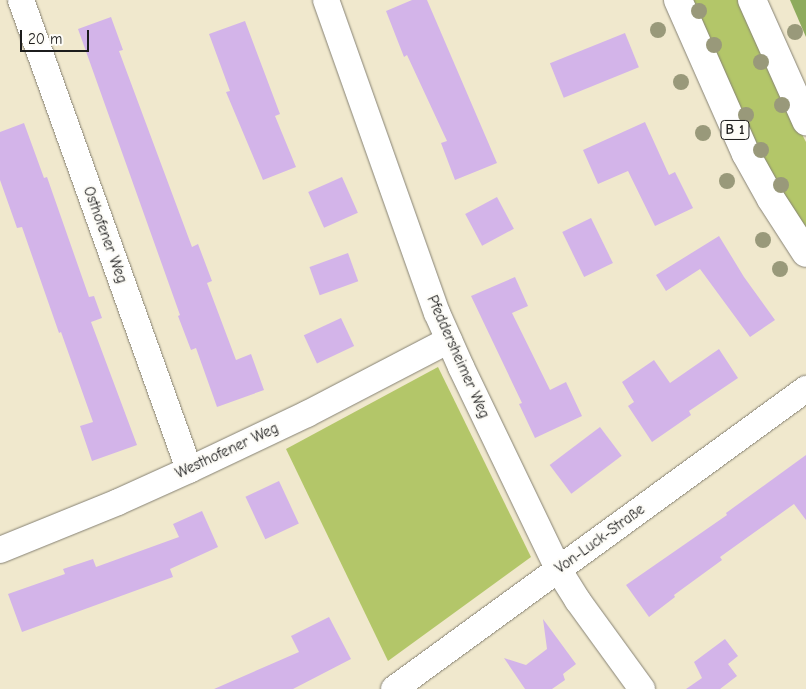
<!DOCTYPE html>
<meta charset="utf-8">
<style>
body{margin:0}
#map{position:relative;width:806px;height:689px;overflow:hidden;background:#f0e8cd;font-family:"Comic Neue",sans-serif}
div>[style]{position:absolute}
.green>*{inset:0;background:#b3c669}
.forest>*{inset:0;background:#8eab5d}
.building>*{inset:0;background:#d3b4e9;transform-origin:0 0}
.roads{filter:drop-shadow(0 0 1px #868274) drop-shadow(0 0 1px #868274)}
.minor>*{height:26px;margin:-13px;padding:0 13px;transform-origin:13px;border-radius:13px;background:#fff}
.major>*{height:28px;margin:-14px;padding:0 14px;transform-origin:14px;border-radius:14px;background:#fff}
.trees>*{width:16px;height:16px;margin:-8px;border-radius:50%;background:#99997a}
span{translate:-50% -50%;white-space:nowrap;text-align:center;line-height:1.15;-webkit-text-stroke:4.5px #fdfcf7;paint-order:stroke}
.shield-label span{padding:1px 4px;background:#fdfcf7;border:1px solid;border-radius:4px;-webkit-text-stroke-width:0}
.shield-label{font-size:14px;color:#1c1c1c;font-weight:700}
.street-label{font-size:15px;color:#1c1c1c}
.scale{position:absolute;left:20px;top:30px;width:69px;height:22px;box-sizing:border-box;border:2px solid #1c1c1c;border-top:0;padding-left:6px;font-size:15px;line-height:18px;white-space:nowrap;color:#1c1c1c;-webkit-text-stroke:4px #fdfcf7;paint-order:stroke}
</style>
<div id="map">
<div class="green">
<div style="clip-path:polygon(689px 0,741px 0,794px 119px,806px 142px,806px 234px,763px 163px)"></div>
<div style="clip-path:polygon(438px 367px,531px 557px,388px 661px,286px 449px)"></div>
</div>
<div class="forest">
<div style="clip-path:polygon(790px 0,806px 0,806px 37px)"></div>
</div>
<div class="building">
<div style="clip-path:polygon(412px 0,427px 0,497px 163px,455px 180px,441px 143px,447px 141px,407px 55px,404px 57px,386px 11px)"></div>
<div style="clip-path:polygon(111px 17px,123px 50px,119px 51px,192px 247px,198px 244px,212px 281px,207px 283px,236px 360px,251px 354px,264px 390px,217px 407px,196px 348px,191px 350px,178px 316px,180px 315px,78px 29px)"></div>
<div style="clip-path:polygon(245px 21px,280px 114px,275px 116px,296px 167px,263px 180px,226px 92px,230px 91px,209px 34px)"></div>
<div style="left:625px;top:33px;width:37px;height:81px;rotate:68deg"></div>
<div style="clip-path:polygon(645px 122px,669px 175px,675px 172px,693px 208px,655px 226px,628px 171px,598px 184px,583px 150px)"></div>
<div style="clip-path:polygon(24px 123px,44px 178px,47px 177px,89px 297px,94px 296px,102px 318px,91px 322px,137px 445px,92px 461px,80px 426px,93px 422px,61px 332px,59px 333px,22px 227px,17px 228px,0 180px,0 132px)"></div>
<div style="left:342px;top:177px;width:39px;height:37px;rotate:66deg"></div>
<div style="left:497px;top:197px;width:36px;height:36px;rotate:62deg"></div>
<div style="left:591px;top:218px;width:50px;height:32px;rotate:64deg"></div>
<div style="clip-path:polygon(719px 236px,744px 277px,775px 320px,750px 337px,700px 269px,666px 291px,656px 275px)"></div>
<div style="left:348px;top:253px;width:30px;height:41px;rotate:70deg"></div>
<div style="clip-path:polygon(515px 277px,528px 306px,512px 313px,550px 390px,566px 382px,582px 416px,535px 438px,519px 404px,522px 403px,471px 296px)"></div>
<div style="left:341px;top:318px;width:31px;height:41px;rotate:65deg"></div>
<div style="clip-path:polygon(719px 349px,738px 378px,689px 411px,691px 415px,652px 442px,628px 406px,634px 402px,622px 382px,654px 360px,670px 383px)"></div>
<div style="left:600px;top:427px;width:36px;height:63px;rotate:53deg"></div>
<div style="clip-path:polygon(806px 455px,806px 520px,794px 504px,720px 557px,722px 560px,674px 595px,675px 597px,649px 617px,626px 585px,727px 515px,726px 513px)"></div>
<div style="left:279px;top:481px;width:47px;height:37px;rotate:65deg"></div>
<div style="clip-path:polygon(202px 511px,218px 547px,170px 569px,173px 577px,22px 632px,8px 594px,65px 574px,63px 569px,93px 559px,96px 567px,179px 537px,173px 524px)"></div>
<div style="clip-path:polygon(329px 617px,351px 659px,293px 689px,214px 689px,299px 652px,291px 636px)"></div>
<div style="clip-path:polygon(543px 619px,576px 664px,563px 674px,565px 680px,552px 689px,525px 689px,504px 658px,526px 665px,547px 649px)"></div>
<div style="clip-path:polygon(725px 639px,738px 656px,728px 664px,737px 676px,720px 689px,686px 689px,702px 678px,694px 662px)"></div>
</div>
<div class="roads">
<div class="minor">
<div style="left:21px;top:0;width:499px;rotate:70.3deg"></div>
<div style="left:326px;top:0;width:332px;rotate:70.5deg"></div>
<div style="left:437px;top:313px;width:59px;rotate:66deg"></div>
<div style="left:461px;top:367px;width:224px;rotate:64.3deg"></div>
<div style="left:558px;top:569px;width:38px;rotate:58deg"></div>
<div style="left:578px;top:601px;width:109px;rotate:54deg"></div>
<div style="left:0;top:550px;width:127px;rotate:-22.1deg"></div>
<div style="left:118px;top:502px;width:78px;rotate:-24.3deg"></div>
<div style="left:189px;top:470px;width:131px;rotate:-25.4deg"></div>
<div style="left:307px;top:414px;width:160px;rotate:-27.5deg"></div>
<div style="left:394px;top:689px;width:510px;rotate:-36.06deg"></div>
</div>
<div class="major">
<div style="left:678px;top:0;width:168px;rotate:66.2deg"></div>
<div style="left:746px;top:154px;width:51px;rotate:60.9deg"></div>
<div style="left:771px;top:199px;width:64px;rotate:57.1deg"></div>
<div style="left:752px;top:0;width:133px;rotate:65.9deg"></div>
</div>
</div>
<div class="trees">
<div style="left:699px;top:11px"></div>
<div style="left:658px;top:30px"></div>
<div style="left:795px;top:32px"></div>
<div style="left:714px;top:45px"></div>
<div style="left:761px;top:62px"></div>
<div style="left:681px;top:82px"></div>
<div style="left:782px;top:105px"></div>
<div style="left:746px;top:115px"></div>
<div style="left:703px;top:133px"></div>
<div style="left:761px;top:150px"></div>
<div style="left:727px;top:181px"></div>
<div style="left:781px;top:185px"></div>
<div style="left:763px;top:240px"></div>
<div style="left:780px;top:269px"></div>
</div>
<div class="shield-label">
<span style="left:735px;top:130px">B 1</span>
</div>
<div class="street-label">
<span style="left:105px;top:235px;rotate:70deg">Osthofener Weg</span>
<span style="left:458px;top:357px;rotate:66deg">Pfeddersheimer Weg</span>
<span style="left:227px;top:451px;rotate:-25deg">Westhofener Weg</span>
<span style="left:600px;top:539px;rotate:-36deg">Von-Luck-Straße</span>
</div>
<div class="scale">20 m</div>
</div>
